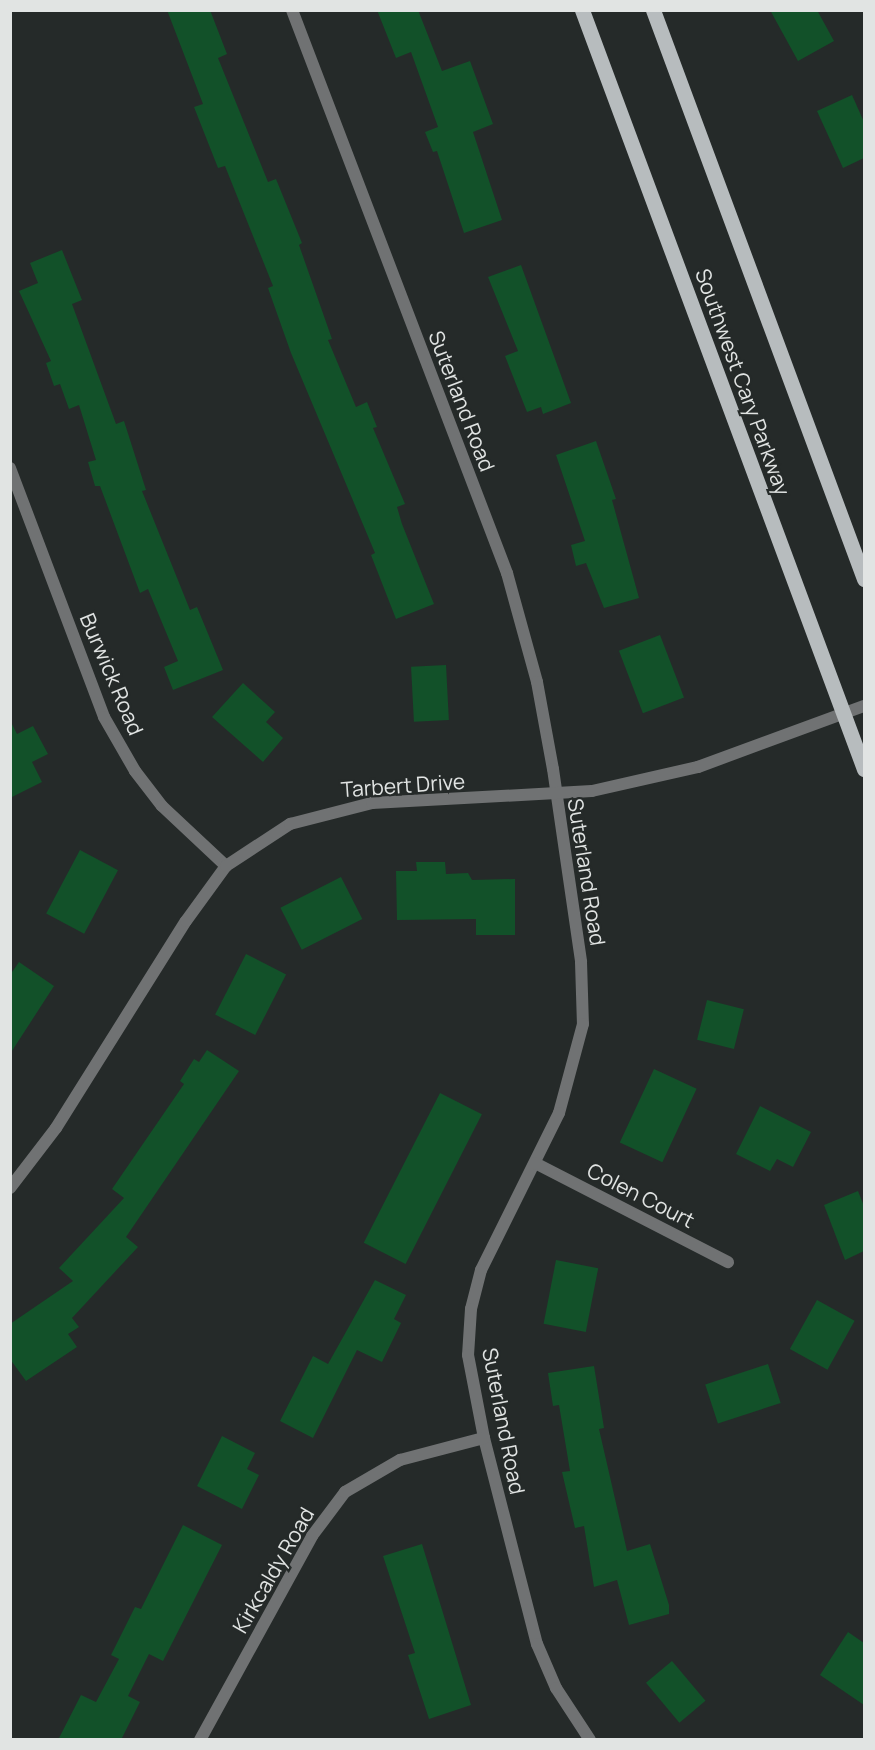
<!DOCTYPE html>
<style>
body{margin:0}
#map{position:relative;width:875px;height:1750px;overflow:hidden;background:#252a29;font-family:Manrope,sans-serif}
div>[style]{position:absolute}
.building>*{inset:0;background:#125129;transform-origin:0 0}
.street>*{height:12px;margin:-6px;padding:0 6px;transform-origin:6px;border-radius:6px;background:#707273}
.primary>*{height:15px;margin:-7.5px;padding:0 7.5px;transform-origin:7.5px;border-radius:7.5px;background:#b7bcbe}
span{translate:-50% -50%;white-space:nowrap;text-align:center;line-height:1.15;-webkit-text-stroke:4.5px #252a29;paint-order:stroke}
.street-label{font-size:21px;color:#e1e4e3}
.frame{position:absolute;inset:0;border:12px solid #e1e4e3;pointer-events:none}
</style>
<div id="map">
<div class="building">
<div style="clip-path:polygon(167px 10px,210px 10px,227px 54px,218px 58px,268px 182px,276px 179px,302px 243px,299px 245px,332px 339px,328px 340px,356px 407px,367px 402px,377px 427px,373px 428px,405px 504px,397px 507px,402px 524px,434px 604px,396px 619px,371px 555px,375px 553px,291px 353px,268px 288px,273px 286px,225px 166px,218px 168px,194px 107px,203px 104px)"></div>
<div style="clip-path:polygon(377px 10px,418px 10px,442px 71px,470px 61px,493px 124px,473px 132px,502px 220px,464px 233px,437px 151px,433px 152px,425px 132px,438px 127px,411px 52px,396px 58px)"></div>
<div style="clip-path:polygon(770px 10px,817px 10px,834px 41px,798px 61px)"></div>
<div style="clip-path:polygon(852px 95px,864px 122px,864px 158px,843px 168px,817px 111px)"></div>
<div style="clip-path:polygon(62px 250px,82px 300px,72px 304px,116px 424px,124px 421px,146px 490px,142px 491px,190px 610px,197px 607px,223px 670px,173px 690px,164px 667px,178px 661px,148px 589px,140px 593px,100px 486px,95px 486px,88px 462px,96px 460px,79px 405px,69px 409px,60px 384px,54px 386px,46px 363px,51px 361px,19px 291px,38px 283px,30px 263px)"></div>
<div style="clip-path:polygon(521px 265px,571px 403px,543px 414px,541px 407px,527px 412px,505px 356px,518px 351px,488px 277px)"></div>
<div style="clip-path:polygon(596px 441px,616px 499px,612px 500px,639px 598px,604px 608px,586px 563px,576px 566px,571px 545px,585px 541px,556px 455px)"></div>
<div style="left:660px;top:635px;width:67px;height:44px;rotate:69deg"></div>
<div style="left:446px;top:665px;width:55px;height:35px;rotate:87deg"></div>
<div style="clip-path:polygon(243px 683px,275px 712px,266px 722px,283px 738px,263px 762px,212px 717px)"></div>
<div style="clip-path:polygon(10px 720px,17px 734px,33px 726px,48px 754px,32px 762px,42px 782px,10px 798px)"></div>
<div style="left:80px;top:850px;width:43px;height:72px;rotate:28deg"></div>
<div style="clip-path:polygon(416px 862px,445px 862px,446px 874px,468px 873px,472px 880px,515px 879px,515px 935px,476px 935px,476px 919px,397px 920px,396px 871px,417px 871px)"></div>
<div style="left:341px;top:877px;width:47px;height:68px;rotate:63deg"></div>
<div style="left:246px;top:954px;width:45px;height:68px;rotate:27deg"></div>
<div style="clip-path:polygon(19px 962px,54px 986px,10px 1054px,10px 975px)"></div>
<div style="left:707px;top:1000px;width:38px;height:41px;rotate:14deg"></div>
<div style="clip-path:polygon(207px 1050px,239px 1071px,126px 1237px,138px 1247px,72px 1318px,79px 1327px,68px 1334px,77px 1347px,26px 1381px,10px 1359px,10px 1324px,73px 1281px,59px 1268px,124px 1198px,112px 1189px,184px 1084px,180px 1081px,194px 1059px,199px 1062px)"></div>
<div style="left:654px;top:1069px;width:47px;height:81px;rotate:25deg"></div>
<div style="left:440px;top:1093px;width:47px;height:168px;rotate:27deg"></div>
<div style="clip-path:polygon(760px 1106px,811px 1132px,793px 1167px,777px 1159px,770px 1171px,736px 1154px)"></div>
<div style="clip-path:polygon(858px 1191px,864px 1206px,864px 1251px,845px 1260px,824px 1205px)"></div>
<div style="left:556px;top:1260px;width:43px;height:65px;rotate:11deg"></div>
<div style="clip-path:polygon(375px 1280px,406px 1295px,394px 1319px,401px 1323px,382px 1362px,357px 1350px,313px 1438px,280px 1421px,313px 1356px,328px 1364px)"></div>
<div style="left:817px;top:1300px;width:43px;height:56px;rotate:29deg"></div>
<div style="left:768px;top:1364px;width:41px;height:66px;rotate:72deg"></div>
<div style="clip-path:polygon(594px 1366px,604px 1428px,599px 1429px,627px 1551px,650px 1544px,669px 1605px,669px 1614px,629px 1625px,617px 1580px,594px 1587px,584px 1526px,575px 1528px,562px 1472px,570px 1471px,559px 1405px,553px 1406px,548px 1373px)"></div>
<div style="clip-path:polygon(222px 1436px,255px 1453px,247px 1469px,259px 1475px,242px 1509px,197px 1486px)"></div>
<div style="clip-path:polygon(183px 1525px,222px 1545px,163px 1661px,149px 1654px,128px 1696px,140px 1702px,121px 1740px,58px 1740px,81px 1695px,96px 1702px,119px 1659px,111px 1655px,135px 1607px,141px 1609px)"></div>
<div style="clip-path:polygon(422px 1544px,471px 1705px,429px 1719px,408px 1655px,415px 1653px,383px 1556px)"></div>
<div style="clip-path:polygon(848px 1632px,864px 1643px,864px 1705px,820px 1675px)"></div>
<div style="left:672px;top:1661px;width:52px;height:34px;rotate:50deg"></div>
</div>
<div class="street">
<div style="left:292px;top:10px;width:603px;rotate:69.1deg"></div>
<div style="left:507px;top:573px;width:113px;rotate:74.6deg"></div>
<div style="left:537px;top:682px;width:88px;rotate:79.6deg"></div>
<div style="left:553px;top:769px;width:195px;rotate:81.7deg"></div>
<div style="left:581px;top:962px;width:62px;rotate:88.2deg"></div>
<div style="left:583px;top:1024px;width:92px;rotate:105.1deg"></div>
<div style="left:559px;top:1113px;width:175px;rotate:116.4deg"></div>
<div style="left:481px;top:1270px;width:40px;rotate:104.4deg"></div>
<div style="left:471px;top:1309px;width:46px;rotate:93.7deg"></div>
<div style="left:468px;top:1355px;width:85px;rotate:79.1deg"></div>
<div style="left:484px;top:1438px;width:213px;rotate:75.6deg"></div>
<div style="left:537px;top:1644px;width:48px;rotate:66.6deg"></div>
<div style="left:556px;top:1688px;width:62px;rotate:56.8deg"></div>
<div style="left:10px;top:468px;width:266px;rotate:69.3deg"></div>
<div style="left:104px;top:717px;width:62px;rotate:60.1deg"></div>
<div style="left:135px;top:771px;width:44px;rotate:52.4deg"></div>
<div style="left:162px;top:806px;width:88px;rotate:43.2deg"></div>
<div style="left:535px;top:1163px;width:217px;rotate:27.2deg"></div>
<div style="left:10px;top:1188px;width:76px;rotate:-52.5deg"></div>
<div style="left:56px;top:1128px;width:244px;rotate:-57.9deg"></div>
<div style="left:186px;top:921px;width:68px;rotate:-54deg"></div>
<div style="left:226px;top:866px;width:77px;rotate:-33.3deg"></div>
<div style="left:290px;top:824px;width:85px;rotate:-14.4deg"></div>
<div style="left:372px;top:803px;width:220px;rotate:-3.1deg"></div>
<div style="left:592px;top:791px;width:109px;rotate:-12.8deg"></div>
<div style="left:698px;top:767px;width:177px;rotate:-20.2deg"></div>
<div style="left:200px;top:1740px;width:233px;rotate:-61.2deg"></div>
<div style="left:312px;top:1536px;width:55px;rotate:-53.1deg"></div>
<div style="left:345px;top:1492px;width:64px;rotate:-30.2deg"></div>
<div style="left:400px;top:1460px;width:87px;rotate:-14.7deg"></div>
</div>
<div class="primary">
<div style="left:582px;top:10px;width:810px;rotate:69.62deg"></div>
<div style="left:653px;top:10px;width:607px;rotate:69.65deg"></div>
</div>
<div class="street-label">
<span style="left:743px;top:382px;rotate:70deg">Southwest Cary Parkway</span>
<span style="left:462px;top:401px;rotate:69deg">Suterland Road</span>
<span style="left:112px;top:674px;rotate:67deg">Burwick Road</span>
<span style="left:403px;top:785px;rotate:-4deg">Tarbert Drive</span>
<span style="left:587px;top:872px;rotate:81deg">Suterland Road</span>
<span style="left:641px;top:1195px;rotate:27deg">Colen Court</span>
<span style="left:504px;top:1421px;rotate:79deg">Suterland Road</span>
<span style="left:273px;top:1570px;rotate:-60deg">Kirkcaldy Road</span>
</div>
<div class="frame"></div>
</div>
